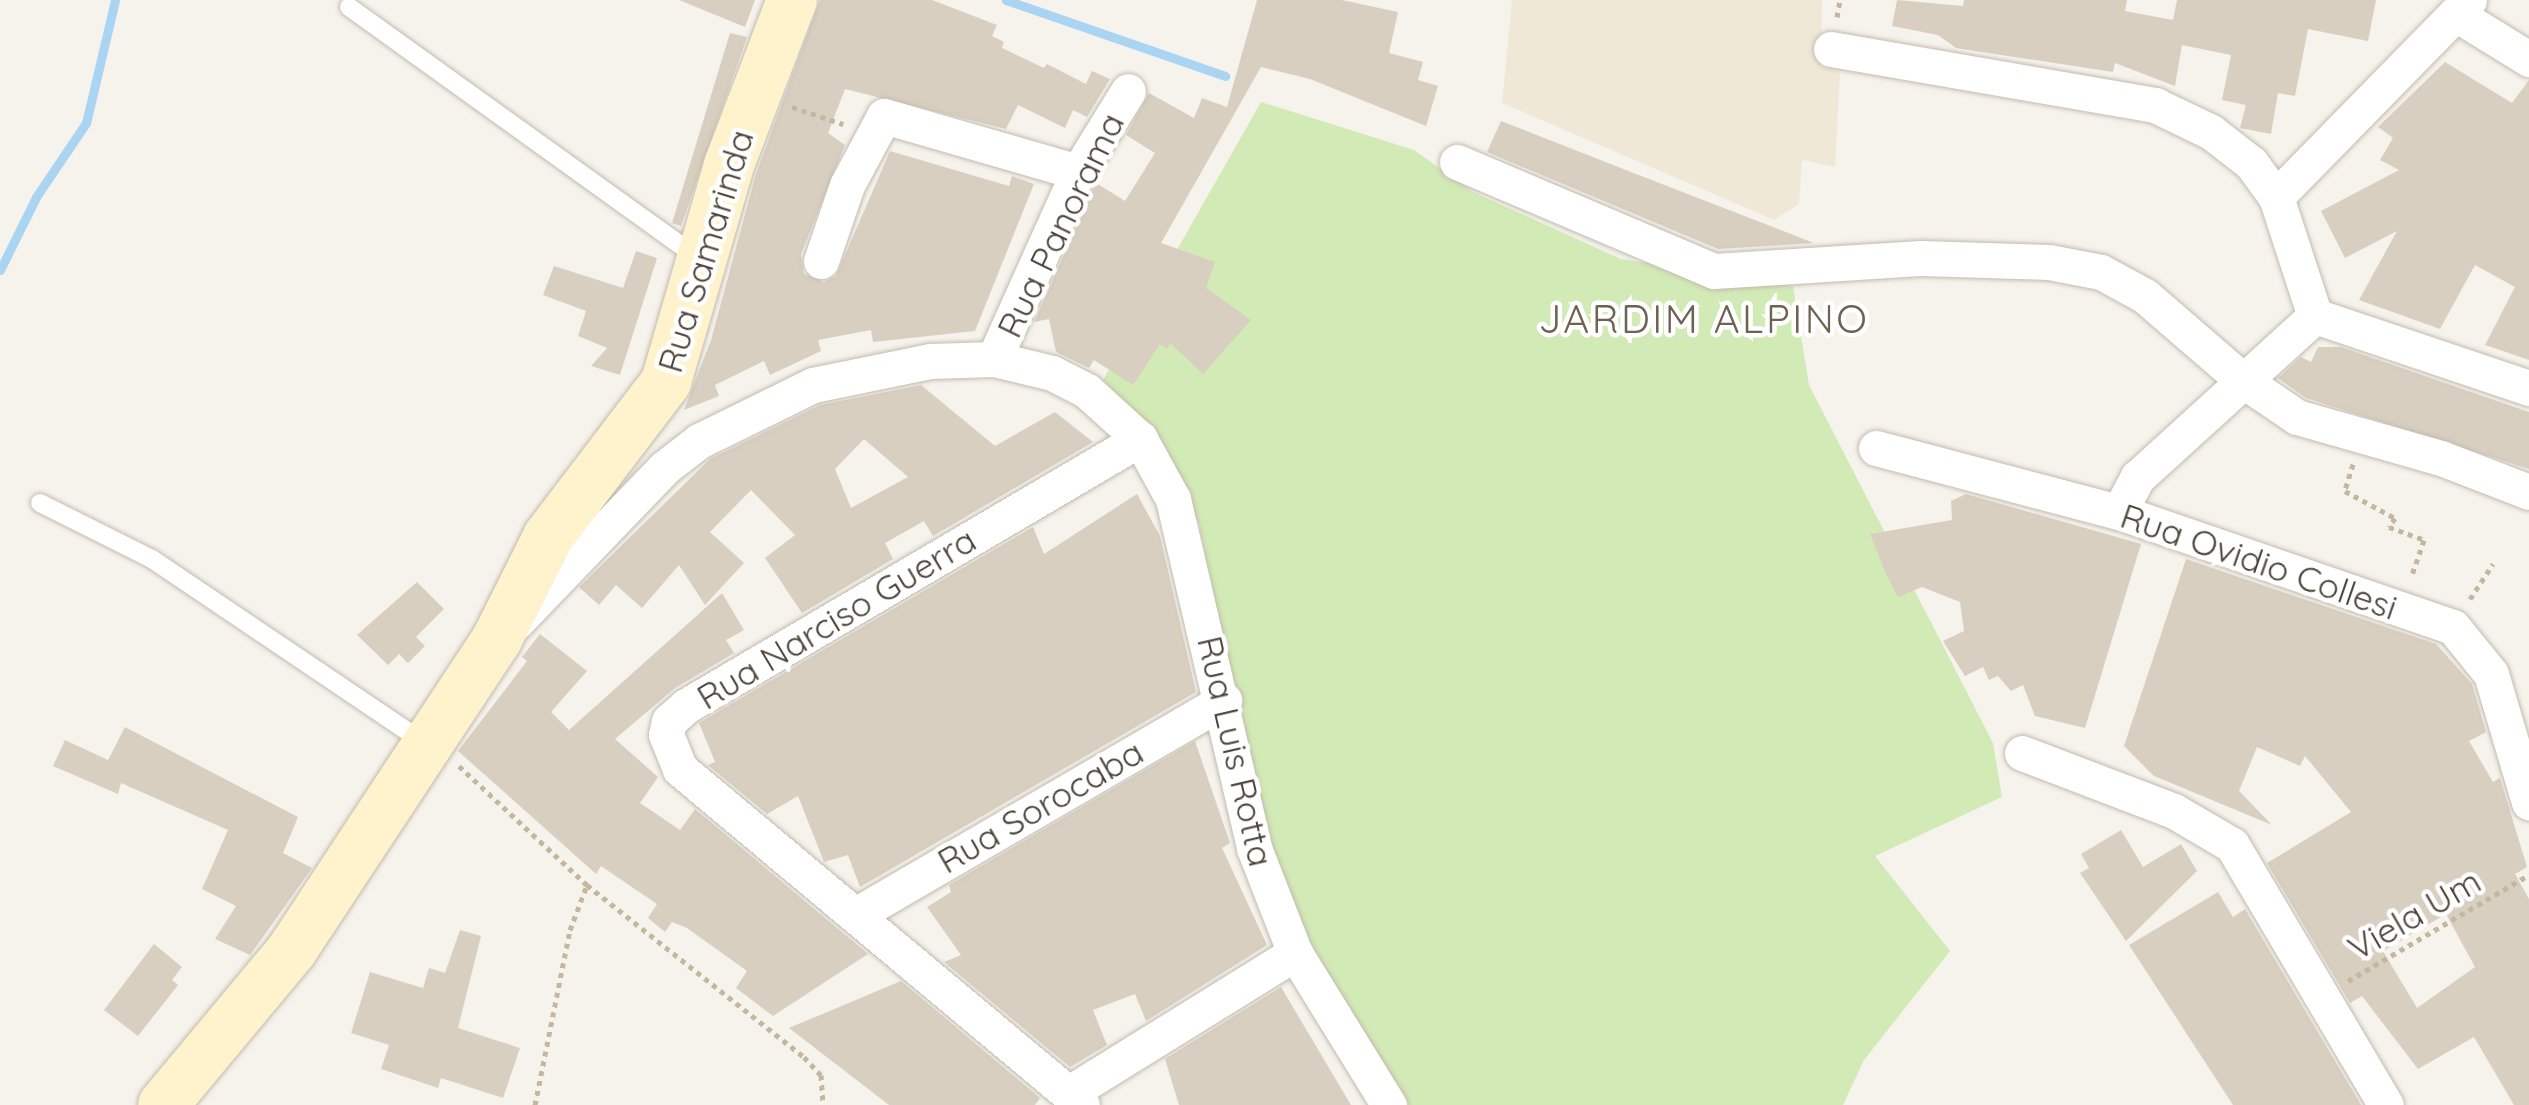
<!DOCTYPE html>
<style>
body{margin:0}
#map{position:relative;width:2529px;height:1105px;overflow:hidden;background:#f6f3ec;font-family:Quicksand,sans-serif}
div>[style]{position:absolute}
.education>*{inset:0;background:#efe8d6}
.green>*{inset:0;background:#d2eab5}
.stream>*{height:9px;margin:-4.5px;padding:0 4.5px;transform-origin:4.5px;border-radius:4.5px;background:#a9d4f2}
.building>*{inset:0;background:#d8cfc1}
.path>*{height:5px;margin-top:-2.5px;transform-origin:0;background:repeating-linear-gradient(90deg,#c4b79f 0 5px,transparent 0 10px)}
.roads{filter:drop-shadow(0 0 2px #c2bbae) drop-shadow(0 0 2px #c2bbae)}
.lane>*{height:18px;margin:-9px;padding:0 9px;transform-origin:9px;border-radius:9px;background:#fff}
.street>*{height:35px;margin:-17.5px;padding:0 17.5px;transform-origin:17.5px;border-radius:17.5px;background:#fff}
.secondary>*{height:50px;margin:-25px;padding:0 25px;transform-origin:25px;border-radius:25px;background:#fff3cd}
span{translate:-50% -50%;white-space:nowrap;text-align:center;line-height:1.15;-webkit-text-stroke:9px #fff;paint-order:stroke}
.street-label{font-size:35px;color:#4b4439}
.quarter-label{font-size:40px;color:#6e6250;letter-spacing:2.5px}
</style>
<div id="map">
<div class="education">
<div style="clip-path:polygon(1512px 0,1822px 0,1821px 67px,1840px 72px,1835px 167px,1802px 160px,1799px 204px,1774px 220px,1502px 103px)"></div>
</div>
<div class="green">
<div style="clip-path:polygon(1261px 102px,1414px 150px,1473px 192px,1621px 259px,1793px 286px,1809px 385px,1993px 743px,2002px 797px,1875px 856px,1950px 951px,1864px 1060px,1843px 1105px,1409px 1105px,1308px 942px,1267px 846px,1199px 524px,1159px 437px,1103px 380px)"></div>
</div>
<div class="stream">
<div style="left:1006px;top:0;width:232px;rotate:19.1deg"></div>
<div style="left:0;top:270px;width:81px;rotate:-63.7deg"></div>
<div style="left:36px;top:197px;width:89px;rotate:-56deg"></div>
<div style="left:86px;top:123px;width:126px;rotate:-76.7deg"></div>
</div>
<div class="building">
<div style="clip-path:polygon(679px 0,755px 0,745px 27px)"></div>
<div style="clip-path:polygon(820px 0,932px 0,997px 25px,992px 36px,1004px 42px,1002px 48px,1044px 68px,1047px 64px,1086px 84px,1092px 71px,1110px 79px,1087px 117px,1073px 110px,1065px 128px,1018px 105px,1006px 129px,845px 89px,828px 133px,845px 145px,801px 254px,804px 274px,824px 282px,836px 276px,890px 151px,1009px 186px,1012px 176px,1034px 184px,975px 331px,873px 342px,871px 330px,818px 340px,821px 351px,770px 375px,764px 361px,715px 385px,719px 396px,684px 410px,711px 340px,756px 174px)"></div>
<div style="clip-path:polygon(1257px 0,1342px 0,1398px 12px,1389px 53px,1423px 62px,1418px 80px,1438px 86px,1426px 126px,1310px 79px,1261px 67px,1161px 243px,1215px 262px,1206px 288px,1251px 320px,1203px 374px,1170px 343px,1167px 349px,1160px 344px,1133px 385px,1094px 360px,1089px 368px,1056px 352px,1049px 319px,1034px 322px,1096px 183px,1125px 201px,1155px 153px,1126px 135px,1149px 93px,1194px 118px,1202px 98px,1227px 107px)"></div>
<div style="clip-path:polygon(1897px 0,1963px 6px,1964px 0,2127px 0,2125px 11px,2173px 20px,2177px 0,2376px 0,2368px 41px,2308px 29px,2295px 96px,2278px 93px,2271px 134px,2240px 128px,2246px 105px,2222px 100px,2231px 55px,2182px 45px,2175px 86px,2115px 63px,2113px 72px,1956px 48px,1938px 35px,1892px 26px)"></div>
<div style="clip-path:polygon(730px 33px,747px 37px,681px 226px,672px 223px)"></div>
<div style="clip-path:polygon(2445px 62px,2512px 103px,2529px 80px,2529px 360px,2485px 345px,2515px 287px,2475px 265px,2440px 329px,2359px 300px,2397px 231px,2345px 258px,2321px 211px,2399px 170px,2380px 160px,2393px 138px,2378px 127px)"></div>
<div style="clip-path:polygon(1501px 121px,1631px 172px,1814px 243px,1718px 249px,1487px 152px)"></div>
<div style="clip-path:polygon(636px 251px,657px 258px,620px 375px,591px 366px,607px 348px,578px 336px,586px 311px,543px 295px,554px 266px,623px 288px)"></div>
<div style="clip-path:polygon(2318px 347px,2341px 347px,2529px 412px,2529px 469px,2306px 398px,2278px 378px,2301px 357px,2311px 362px)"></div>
<div style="clip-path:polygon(evenodd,921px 385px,995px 446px,1055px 412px,1093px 442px,933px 536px,924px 521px,885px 543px,893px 559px,802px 613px,765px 558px,795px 535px,751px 490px,710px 532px,744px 563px,705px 605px,679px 565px,642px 608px,616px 585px,599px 605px,579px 587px,710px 459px,820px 405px,921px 385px,864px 439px,908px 477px,851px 508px,835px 469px,864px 439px)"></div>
<div style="clip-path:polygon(1137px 494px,1160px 536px,1196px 692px,860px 887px,848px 855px,824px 862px,798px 796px,767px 814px,708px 765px,715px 762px,699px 723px,1033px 527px,1044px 554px)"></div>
<div style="clip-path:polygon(1966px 494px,2141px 544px,2085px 728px,2035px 716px,2023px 685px,2011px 691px,1998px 676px,1989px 680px,1983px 667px,1965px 676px,1943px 641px,1964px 631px,1960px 602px,1922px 587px,1898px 597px,1886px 574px,1870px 534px,1952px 520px,1951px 501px)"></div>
<div style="clip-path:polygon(evenodd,2186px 559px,2436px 644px,2472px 684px,2486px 732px,2469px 741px,2493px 782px,2500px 778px,2527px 867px,2515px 874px,2529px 899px,2529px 1105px,2514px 1105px,2474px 1037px,2418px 1069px,2362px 996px,2350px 1003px,2267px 863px,2351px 812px,2305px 756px,2300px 766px,2257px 747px,2239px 791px,2272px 825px,2154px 776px,2124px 746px,2186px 559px,2446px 914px,2475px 967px,2417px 1008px,2383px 951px,2446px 914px)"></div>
<div style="clip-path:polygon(417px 582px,444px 609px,416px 637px,425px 646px,408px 663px,399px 654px,388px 665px,357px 635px)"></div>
<div style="clip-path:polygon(722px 593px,744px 630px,726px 640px,734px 653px,675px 688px,615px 739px,658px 777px,640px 803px,680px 830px,695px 809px,868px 954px,773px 1016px,736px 988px,747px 971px,687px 928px,672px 922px,665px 932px,648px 918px,657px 904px,601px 866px,596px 874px,458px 751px,527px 661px,522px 657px,540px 634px,587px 671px,551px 712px,569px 730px)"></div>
<div style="clip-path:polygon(125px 727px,298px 817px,283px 853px,312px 868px,250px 955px,215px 939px,236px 906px,202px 889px,228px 830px,121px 783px,118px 794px,53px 766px,65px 740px,108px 760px)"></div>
<div style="clip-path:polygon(1195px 741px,1230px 843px,1222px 848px,1267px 945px,1146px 1021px,1135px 994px,1093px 1010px,1107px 1045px,1070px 1067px,944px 962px,961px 955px,927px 907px,951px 892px,949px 885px)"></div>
<div style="clip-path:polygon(2121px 830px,2143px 867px,2181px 844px,2197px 871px,2126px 941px,2080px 873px,2089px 868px,2081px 854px)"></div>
<div style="clip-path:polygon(2218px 892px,2233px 917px,2245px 909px,2361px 1105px,2233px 1105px,2129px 945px)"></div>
<div style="clip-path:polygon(460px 930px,481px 936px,458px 1028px,520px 1048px,503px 1098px,441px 1078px,438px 1088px,381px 1069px,389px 1045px,351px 1033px,370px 972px,423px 988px,429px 968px,445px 973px)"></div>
<div style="clip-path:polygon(154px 944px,182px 967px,172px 980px,178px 985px,138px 1036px,104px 1010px)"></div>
<div style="clip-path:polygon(901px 981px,1040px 1098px,1035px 1105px,889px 1105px,789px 1028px)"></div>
<div style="clip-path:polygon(1281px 987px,1351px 1105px,1179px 1105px,1165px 1059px)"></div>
</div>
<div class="path">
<div style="left:1837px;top:17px;width:17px;rotate:-80deg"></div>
<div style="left:792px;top:107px;width:54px;rotate:18.4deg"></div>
<div style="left:2353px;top:464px;width:28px;rotate:107deg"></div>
<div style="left:2345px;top:491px;width:57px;rotate:28.4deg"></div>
<div style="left:2395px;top:518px;width:11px;rotate:124deg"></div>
<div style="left:2389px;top:527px;width:37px;rotate:20deg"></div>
<div style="left:2424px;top:540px;width:39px;rotate:109deg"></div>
<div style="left:2470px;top:599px;width:42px;rotate:-56.7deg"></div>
<div style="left:459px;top:766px;width:175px;rotate:42.9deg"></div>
<div style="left:587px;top:885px;width:277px;rotate:38.4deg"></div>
<div style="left:804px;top:1057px;width:25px;rotate:47deg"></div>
<div style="left:821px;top:1075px;width:30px;rotate:86deg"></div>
<div style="left:2348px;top:981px;width:210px;rotate:-30.4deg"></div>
<div style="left:535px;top:1105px;width:178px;rotate:-78.7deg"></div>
<div style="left:570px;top:930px;width:48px;rotate:-69.3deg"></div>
</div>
<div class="roads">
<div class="lane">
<div style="left:349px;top:7px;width:430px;rotate:35.7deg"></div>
<div style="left:40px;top:503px;width:125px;rotate:26.6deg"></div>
<div style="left:152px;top:559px;width:329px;rotate:34deg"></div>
</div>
<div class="street">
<div style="left:2456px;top:14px;width:86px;rotate:31.7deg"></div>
<div style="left:1831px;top:49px;width:329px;rotate:9.8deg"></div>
<div style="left:2155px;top:105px;width:62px;rotate:25.7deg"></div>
<div style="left:2211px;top:132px;width:51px;rotate:37.8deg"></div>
<div style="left:2251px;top:163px;width:42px;rotate:53.7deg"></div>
<div style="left:2276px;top:197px;width:125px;rotate:71.9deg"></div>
<div style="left:2315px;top:316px;width:226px;rotate:18.6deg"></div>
<div style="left:1457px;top:162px;width:279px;rotate:23deg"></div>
<div style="left:1714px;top:271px;width:207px;rotate:-3.6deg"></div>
<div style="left:1921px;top:258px;width:128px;rotate:1.8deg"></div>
<div style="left:2049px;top:262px;width:53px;rotate:10.9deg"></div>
<div style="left:2101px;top:272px;width:50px;rotate:28.6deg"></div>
<div style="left:2145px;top:296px;width:127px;rotate:40.8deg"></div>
<div style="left:2241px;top:379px;width:68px;rotate:34.2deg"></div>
<div style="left:2297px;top:417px;width:150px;rotate:15.9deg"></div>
<div style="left:2441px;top:458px;width:94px;rotate:21.1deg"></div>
<div style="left:2276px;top:197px;width:276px;rotate:-45.6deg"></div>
<div style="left:821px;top:261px;width:80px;rotate:-71.1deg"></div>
<div style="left:847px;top:185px;width:78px;rotate:-61.8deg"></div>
<div style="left:884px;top:116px;width:202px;rotate:16.1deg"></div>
<div style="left:994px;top:359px;width:205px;rotate:-65.8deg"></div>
<div style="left:1078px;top:172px;width:95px;rotate:-58.3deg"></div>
<div style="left:1876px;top:448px;width:251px;rotate:14.8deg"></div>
<div style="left:2119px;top:512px;width:353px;rotate:19deg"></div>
<div style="left:2453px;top:627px;width:60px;rotate:51deg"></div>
<div style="left:2491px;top:674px;width:134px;rotate:73.5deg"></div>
<div style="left:2119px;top:512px;width:40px;rotate:-62deg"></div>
<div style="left:2138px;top:477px;width:239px;rotate:-42.3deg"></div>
<div style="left:516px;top:622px;width:214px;rotate:-46.1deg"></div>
<div style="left:664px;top:468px;width:44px;rotate:-37.6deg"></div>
<div style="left:699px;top:441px;width:127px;rotate:-26.2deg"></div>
<div style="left:813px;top:385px;width:119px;rotate:-11.6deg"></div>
<div style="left:930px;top:361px;width:64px;rotate:-1.8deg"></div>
<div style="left:994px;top:359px;width:60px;rotate:13.6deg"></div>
<div style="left:1052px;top:373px;width:39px;rotate:27deg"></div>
<div style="left:1087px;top:391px;width:72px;rotate:42.2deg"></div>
<div style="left:1140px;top:439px;width:68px;rotate:61.2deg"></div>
<div style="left:1173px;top:499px;width:358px;rotate:76.9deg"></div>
<div style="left:1254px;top:848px;width:113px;rotate:68.7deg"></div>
<div style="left:1295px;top:953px;width:179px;rotate:58.3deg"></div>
<div style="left:2022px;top:753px;width:163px;rotate:20.9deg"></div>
<div style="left:2174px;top:811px;width:67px;rotate:30.4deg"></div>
<div style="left:2232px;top:845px;width:302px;rotate:59.4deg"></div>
<div style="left:857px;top:914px;width:425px;rotate:-30.2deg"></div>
<div style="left:1071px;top:1092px;width:264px;rotate:-31.8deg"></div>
<div style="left:1082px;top:1105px;width:524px;rotate:-140.11deg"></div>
<div style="left:680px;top:769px;width:37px;rotate:-112deg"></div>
<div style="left:666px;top:735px;width:14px;rotate:-78deg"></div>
<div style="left:669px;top:721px;width:23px;rotate:-41deg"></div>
<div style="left:686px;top:706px;width:527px;rotate:-30.46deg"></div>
</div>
<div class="secondary">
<div style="left:163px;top:1105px;width:202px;rotate:-50.2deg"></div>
<div style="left:292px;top:950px;width:372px;rotate:-56.6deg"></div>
<div style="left:497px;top:639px;width:114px;rotate:-63.4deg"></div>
<div style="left:548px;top:537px;width:195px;rotate:-52.7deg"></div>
<div style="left:666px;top:382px;width:226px;rotate:-73.8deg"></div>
<div style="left:729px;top:165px;width:177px;rotate:-69.1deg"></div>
</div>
</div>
<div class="street-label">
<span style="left:1060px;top:225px;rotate:-64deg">Rua Panorama</span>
<span style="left:705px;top:251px;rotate:-73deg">Rua Samarinda</span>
<span style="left:2259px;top:561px;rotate:19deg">Rua Ovidio Collesi</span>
<span style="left:836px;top:618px;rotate:-31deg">Rua Narciso Guerra</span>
<span style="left:1236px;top:751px;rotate:77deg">Rua Luis Rotta</span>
<span style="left:1040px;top:806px;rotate:-30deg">Rua Sorocaba</span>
<span style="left:2414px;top:914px;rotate:-30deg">Viela Um</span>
</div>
<div class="quarter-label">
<span style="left:1704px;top:318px">JARDIM ALPINO</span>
</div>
</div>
